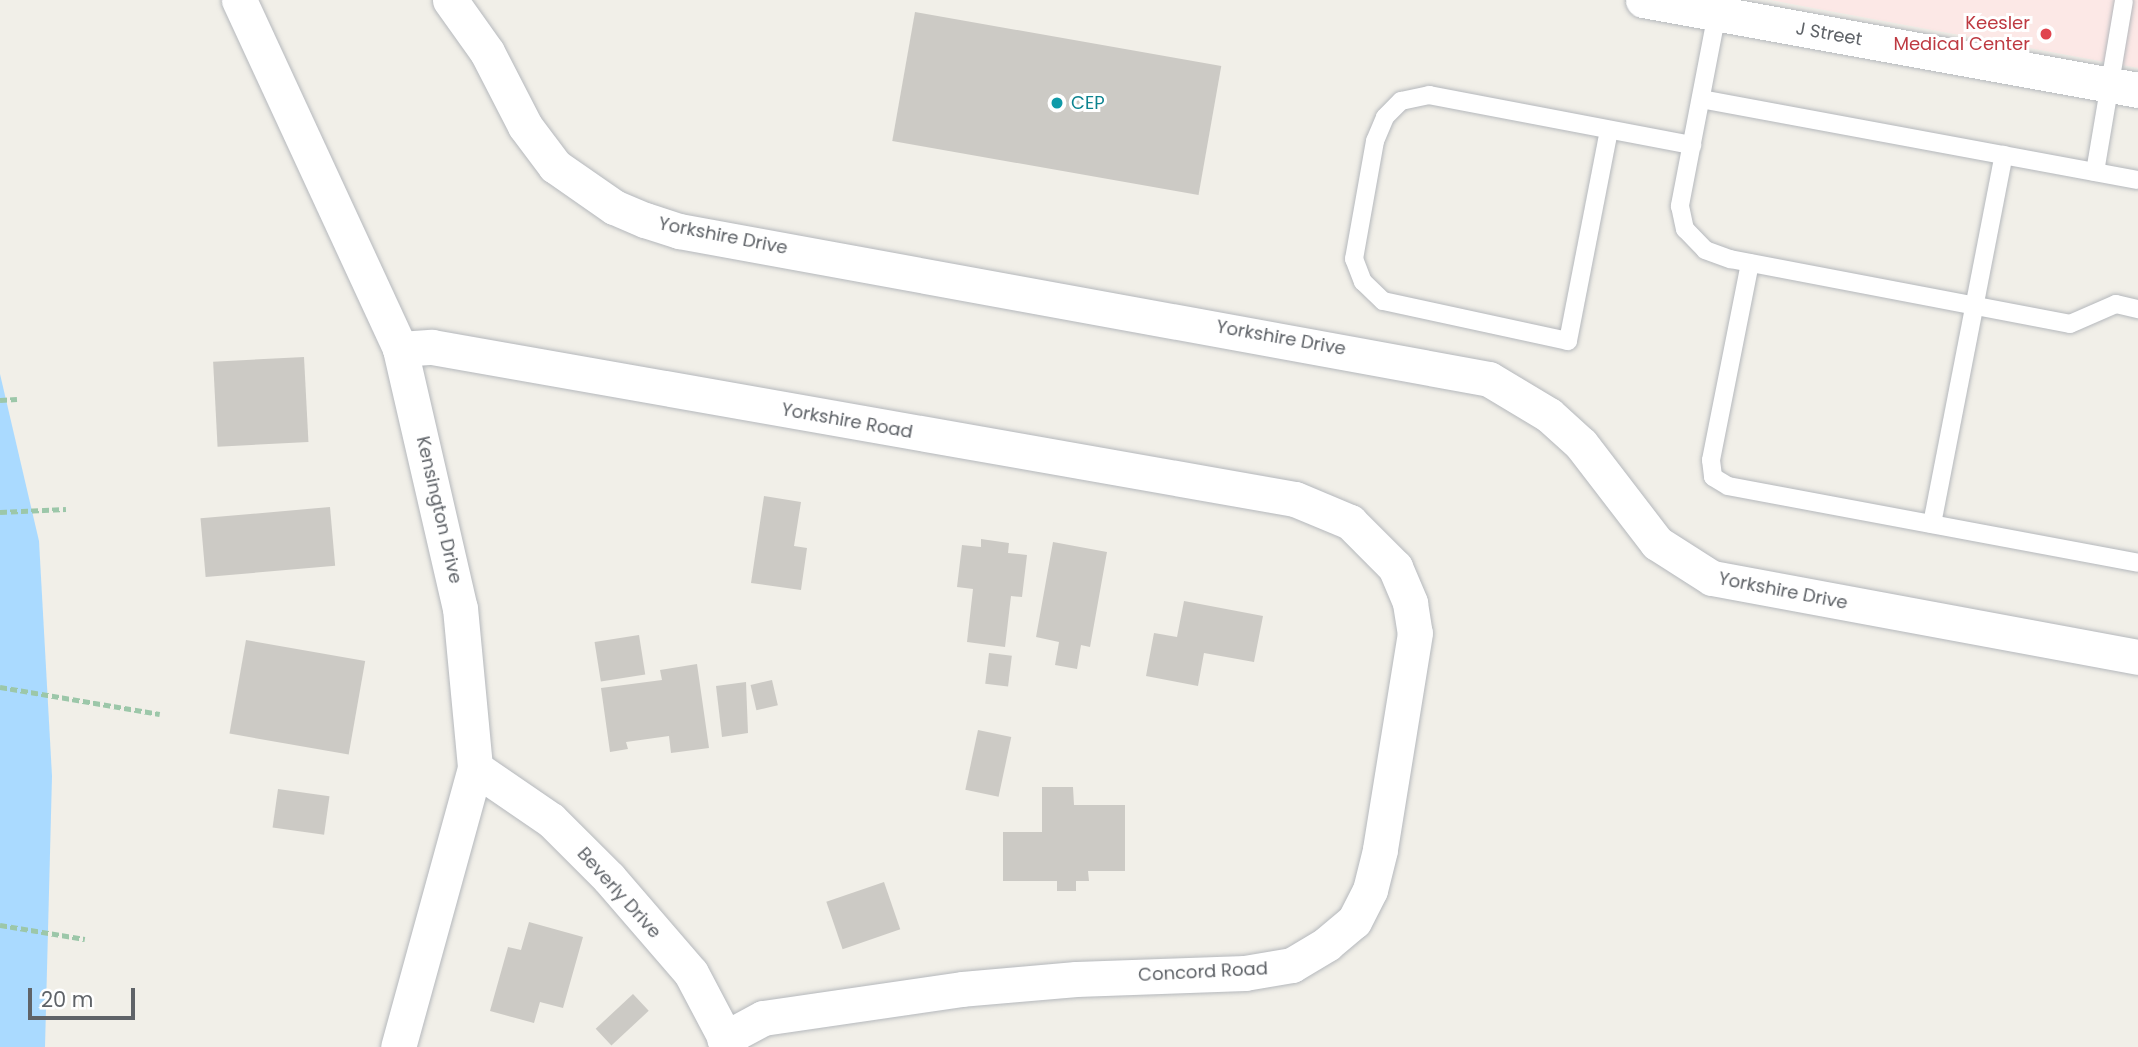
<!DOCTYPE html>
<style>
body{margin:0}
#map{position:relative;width:2138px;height:1047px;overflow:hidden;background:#f1efe8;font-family:Poppins,sans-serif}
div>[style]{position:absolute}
.medical>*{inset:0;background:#fce8e6}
.water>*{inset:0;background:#aadaff}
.building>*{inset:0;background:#cccac5;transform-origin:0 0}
.path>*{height:4.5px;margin-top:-2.25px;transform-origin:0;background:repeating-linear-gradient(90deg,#9cc7a9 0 7px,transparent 0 10.5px)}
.roads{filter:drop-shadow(0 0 2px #b5b8bc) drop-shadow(0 0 2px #b5b8bc)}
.lane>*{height:18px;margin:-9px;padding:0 9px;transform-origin:9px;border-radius:9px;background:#fff}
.street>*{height:35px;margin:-17.5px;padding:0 17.5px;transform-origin:17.5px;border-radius:17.5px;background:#fff}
.dots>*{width:19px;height:19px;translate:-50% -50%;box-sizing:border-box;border:4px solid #fff;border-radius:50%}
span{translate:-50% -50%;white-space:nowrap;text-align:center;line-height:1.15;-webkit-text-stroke:6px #fff;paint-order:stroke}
.health-label{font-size:18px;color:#be3a42}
.right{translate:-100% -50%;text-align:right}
.street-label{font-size:18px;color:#5f6368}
.culture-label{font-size:18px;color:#0d838f}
.left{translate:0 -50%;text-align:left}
.scale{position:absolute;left:28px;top:988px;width:107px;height:32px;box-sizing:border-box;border:4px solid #5f6368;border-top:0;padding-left:9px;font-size:21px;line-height:24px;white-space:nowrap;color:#5f6368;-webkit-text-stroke:5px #fff;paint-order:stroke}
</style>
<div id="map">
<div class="medical">
<div style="clip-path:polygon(1770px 0,2138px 0,2138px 68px)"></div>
</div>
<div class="water">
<div style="clip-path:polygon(0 374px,39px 541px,52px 776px,45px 1047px,0 1047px)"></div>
</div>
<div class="building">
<div style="left:915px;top:12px;width:311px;height:131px;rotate:10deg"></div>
<div style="left:304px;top:357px;width:85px;height:91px;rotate:87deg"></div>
<div style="clip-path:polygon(764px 496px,801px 502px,794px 546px,807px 548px,801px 590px,751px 583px)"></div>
<div style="left:330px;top:507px;width:59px;height:130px;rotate:85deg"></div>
<div style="clip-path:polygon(981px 539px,1009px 543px,1008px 553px,1027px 555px,1022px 597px,1011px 596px,1005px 647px,967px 642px,973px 589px,957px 587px,962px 545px,981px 547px)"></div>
<div style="clip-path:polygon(1053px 542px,1107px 552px,1090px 647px,1081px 645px,1077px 669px,1055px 665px,1059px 642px,1036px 637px)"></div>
<div style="clip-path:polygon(1184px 601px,1263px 616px,1254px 662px,1204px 653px,1198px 686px,1146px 676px,1154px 633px,1177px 637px)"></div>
<div style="left:639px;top:635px;width:40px;height:45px;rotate:81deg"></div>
<div style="left:246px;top:640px;width:121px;height:95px;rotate:10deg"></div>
<div style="left:989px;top:653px;width:23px;height:31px;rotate:7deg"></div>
<div style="clip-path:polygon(697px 664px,709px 748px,671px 753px,669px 736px,626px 742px,628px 749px,610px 752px,601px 688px,662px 680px,660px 670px)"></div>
<div style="left:772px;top:680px;width:26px;height:22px;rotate:77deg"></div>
<div style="clip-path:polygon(746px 682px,748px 733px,722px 737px,716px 686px)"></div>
<div style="left:978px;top:730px;width:34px;height:61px;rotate:12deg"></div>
<div style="clip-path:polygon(1042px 787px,1073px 787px,1074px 805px,1125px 805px,1125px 871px,1088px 871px,1089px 881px,1076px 881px,1076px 891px,1057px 891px,1057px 881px,1003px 881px,1003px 832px,1042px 832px)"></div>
<div style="left:278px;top:789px;width:52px;height:39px;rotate:8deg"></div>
<div style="left:884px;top:882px;width:50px;height:61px;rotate:71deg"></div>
<div style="clip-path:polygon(529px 922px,583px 937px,563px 1008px,540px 1002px,534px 1023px,490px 1011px,508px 947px,521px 950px)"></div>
<div style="left:633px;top:994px;width:23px;height:51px;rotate:47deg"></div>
</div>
<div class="path">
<div style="left:0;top:400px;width:17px;rotate:-3deg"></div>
<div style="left:0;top:512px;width:66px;rotate:-2.6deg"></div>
<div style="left:0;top:687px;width:162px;rotate:9.6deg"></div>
<div style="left:0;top:925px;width:86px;rotate:9.4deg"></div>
</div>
<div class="roads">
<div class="lane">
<div style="left:1717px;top:13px;width:197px;rotate:100.9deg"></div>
<div style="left:1680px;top:206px;width:24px;rotate:78deg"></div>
<div style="left:1685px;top:229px;width:29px;rotate:46deg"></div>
<div style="left:1705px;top:250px;width:27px;rotate:20deg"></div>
<div style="left:1730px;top:259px;width:346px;rotate:10.8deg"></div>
<div style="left:2070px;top:324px;width:50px;rotate:-23.5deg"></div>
<div style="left:2116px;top:304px;width:23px;rotate:13deg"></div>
<div style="left:1701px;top:99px;width:444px;rotate:10.5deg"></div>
<div style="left:1609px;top:130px;width:215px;rotate:101deg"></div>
<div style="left:1568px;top:341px;width:189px;rotate:-167.8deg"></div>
<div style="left:1383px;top:301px;width:28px;rotate:-136deg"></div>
<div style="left:1363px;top:282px;width:25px;rotate:-111deg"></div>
<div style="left:1354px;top:259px;width:120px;rotate:-79.9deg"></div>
<div style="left:1375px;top:141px;width:26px;rotate:-67deg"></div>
<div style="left:1385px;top:117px;width:23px;rotate:-45deg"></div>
<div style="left:1401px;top:101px;width:29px;rotate:-12deg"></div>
<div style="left:1429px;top:95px;width:268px;rotate:10.8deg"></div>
<div style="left:2095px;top:172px;width:173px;rotate:-80.4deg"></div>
<div style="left:1750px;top:263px;width:201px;rotate:101.2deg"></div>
<div style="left:1711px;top:460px;width:17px;rotate:83deg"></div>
<div style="left:1713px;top:477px;width:17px;rotate:31deg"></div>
<div style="left:1728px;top:486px;width:417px;rotate:10.6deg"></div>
<div style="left:1932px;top:524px;width:376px;rotate:-79deg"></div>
</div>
<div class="street">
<div style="left:239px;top:0;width:384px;rotate:65.2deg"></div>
<div style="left:400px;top:349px;width:266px;rotate:77deg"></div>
<div style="left:460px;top:608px;width:161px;rotate:84.6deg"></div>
<div style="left:475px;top:768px;width:289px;rotate:105.4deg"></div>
<div style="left:450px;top:0;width:64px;rotate:54.6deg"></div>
<div style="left:487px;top:52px;width:83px;rotate:62.8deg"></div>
<div style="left:525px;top:126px;width:50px;rotate:53.1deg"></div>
<div style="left:555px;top:166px;width:72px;rotate:34.8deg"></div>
<div style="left:614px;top:207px;width:34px;rotate:23deg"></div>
<div style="left:645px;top:220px;width:36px;rotate:18deg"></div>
<div style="left:679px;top:231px;width:823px;rotate:10.35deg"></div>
<div style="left:1489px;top:379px;width:70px;rotate:31deg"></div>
<div style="left:1549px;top:415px;width:43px;rotate:42.2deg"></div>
<div style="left:1581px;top:444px;width:125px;rotate:52.5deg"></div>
<div style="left:1657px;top:543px;width:65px;rotate:32.5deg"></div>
<div style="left:1712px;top:578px;width:433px;rotate:10.5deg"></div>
<div style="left:1643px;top:0;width:503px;rotate:10.3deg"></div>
<div style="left:400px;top:349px;width:32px;rotate:-4deg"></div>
<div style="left:432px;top:347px;width:876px;rotate:9.99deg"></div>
<div style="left:1295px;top:499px;width:60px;rotate:22.7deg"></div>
<div style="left:1350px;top:522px;width:64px;rotate:45deg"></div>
<div style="left:1395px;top:567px;width:39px;rotate:67deg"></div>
<div style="left:1410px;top:603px;width:30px;rotate:81deg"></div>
<div style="left:1415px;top:633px;width:220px;rotate:99.2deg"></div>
<div style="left:1380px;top:850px;width:41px;rotate:104deg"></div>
<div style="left:1370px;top:890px;width:35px;rotate:117deg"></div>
<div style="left:1354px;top:921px;width:35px;rotate:140deg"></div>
<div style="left:1327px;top:944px;width:41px;rotate:149deg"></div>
<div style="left:1292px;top:965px;width:48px;rotate:170.3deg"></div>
<div style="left:1245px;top:973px;width:169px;rotate:178deg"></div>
<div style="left:1076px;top:979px;width:114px;rotate:175deg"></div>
<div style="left:962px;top:989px;width:201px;rotate:171.7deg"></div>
<div style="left:763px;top:1018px;width:44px;rotate:151.7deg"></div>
<div style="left:475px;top:768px;width:92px;rotate:34.4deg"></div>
<div style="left:551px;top:820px;width:82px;rotate:45deg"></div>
<div style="left:609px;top:878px;width:125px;rotate:49.2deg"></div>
<div style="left:691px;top:973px;width:84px;rotate:62.2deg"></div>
</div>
</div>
<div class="dots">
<div style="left:2046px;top:34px;background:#e0444e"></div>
<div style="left:1057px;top:103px;background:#0f9aa8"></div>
</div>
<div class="health-label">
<span class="right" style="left:2030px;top:34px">Keesler<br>Medical Center</span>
</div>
<div class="street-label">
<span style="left:1829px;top:34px;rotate:10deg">J Street</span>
<span style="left:723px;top:236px;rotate:11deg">Yorkshire Drive</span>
<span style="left:1281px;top:338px;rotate:10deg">Yorkshire Drive</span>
<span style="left:847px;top:421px;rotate:10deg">Yorkshire Road</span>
<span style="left:439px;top:510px;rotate:77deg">Kensington Drive</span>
<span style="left:1783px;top:591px;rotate:11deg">Yorkshire Drive</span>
<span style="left:619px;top:893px;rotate:48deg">Beverly Drive</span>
<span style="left:1203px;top:972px;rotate:-3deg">Concord Road</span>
</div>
<div class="culture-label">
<span class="left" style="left:1071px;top:103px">CEP</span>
</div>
<div class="scale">20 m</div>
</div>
